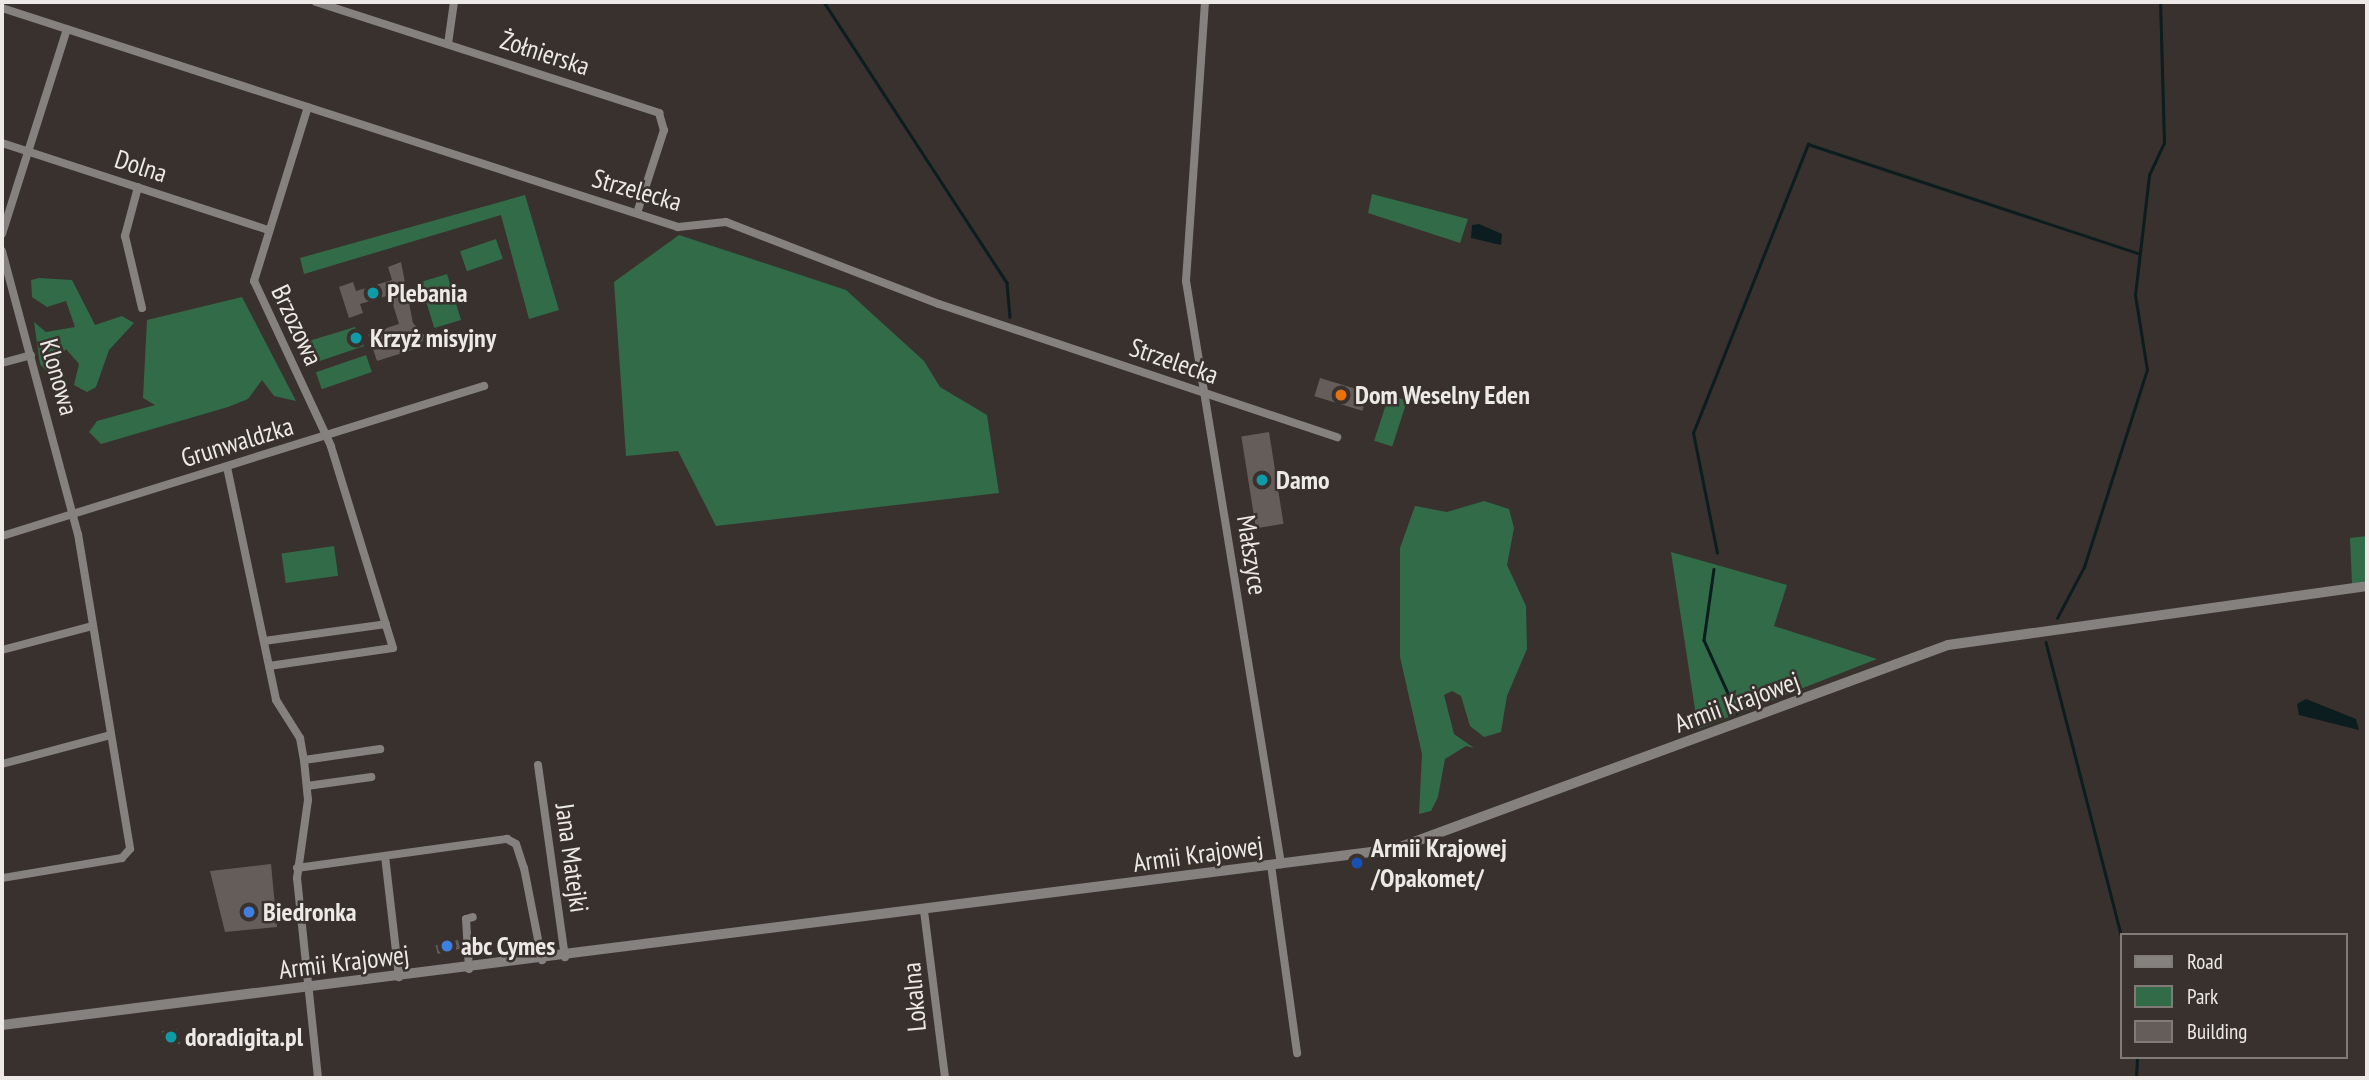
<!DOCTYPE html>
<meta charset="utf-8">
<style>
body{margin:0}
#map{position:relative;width:2369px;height:1080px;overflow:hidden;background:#38312d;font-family:"PT Sans Narrow",sans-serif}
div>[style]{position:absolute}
.green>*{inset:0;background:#326b48;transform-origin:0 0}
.water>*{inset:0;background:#0b1d1e}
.stream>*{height:2.5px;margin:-1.25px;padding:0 1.25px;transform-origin:1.25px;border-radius:1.25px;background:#0b1d1e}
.building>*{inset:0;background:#645d59;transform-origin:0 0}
.minor>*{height:8px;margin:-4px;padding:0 4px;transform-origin:4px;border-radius:4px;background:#85817f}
.tertiary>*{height:10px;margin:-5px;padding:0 5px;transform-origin:5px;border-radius:5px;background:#85817f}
.dots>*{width:19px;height:19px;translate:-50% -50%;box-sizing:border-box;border:4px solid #38312d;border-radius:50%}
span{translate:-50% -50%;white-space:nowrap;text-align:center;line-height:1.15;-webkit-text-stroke:5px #38312d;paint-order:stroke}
.street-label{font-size:26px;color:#ede9e6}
.poi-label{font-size:26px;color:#ede9e6;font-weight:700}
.left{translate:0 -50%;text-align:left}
.frame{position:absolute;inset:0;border:4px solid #ede9e6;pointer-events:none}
.legend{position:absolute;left:2120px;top:933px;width:228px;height:126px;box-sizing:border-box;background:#38312d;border:2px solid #807b77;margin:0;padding:9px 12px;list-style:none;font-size:21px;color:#ede9e6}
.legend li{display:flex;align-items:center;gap:14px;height:35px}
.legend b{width:35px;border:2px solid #807b77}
</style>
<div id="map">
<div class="green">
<div style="clip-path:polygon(1372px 194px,1468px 219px,1460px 243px,1368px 213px)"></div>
<div style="clip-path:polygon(525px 195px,559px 310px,529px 319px,501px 215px,304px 274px,300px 258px)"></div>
<div style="clip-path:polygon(679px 235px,846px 290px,924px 361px,940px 387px,987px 415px,999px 493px,716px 526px,678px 451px,626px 456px,614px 282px)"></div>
<div style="left:496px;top:239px;width:21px;height:38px;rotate:71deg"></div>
<div style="left:447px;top:274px;width:48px;height:28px;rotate:73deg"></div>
<div style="clip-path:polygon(39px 278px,72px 280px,95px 325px,122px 316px,134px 323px,109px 350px,96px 387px,87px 392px,74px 385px,79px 364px,66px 349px,47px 372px,40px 364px,34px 322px,46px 332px,75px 327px,66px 301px,47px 307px,32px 297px,31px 280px)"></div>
<div style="clip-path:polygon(242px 297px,296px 401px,274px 396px,262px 380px,248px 399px,228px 407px,101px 444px,89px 432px,97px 421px,155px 405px,143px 398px,147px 320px)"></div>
<div style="clip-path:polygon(355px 327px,364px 346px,311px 364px,302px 343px)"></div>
<div style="left:366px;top:355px;width:18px;height:53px;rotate:71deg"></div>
<div style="left:1389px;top:395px;width:19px;height:48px;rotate:18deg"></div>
<div style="clip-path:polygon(1484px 501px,1509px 509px,1514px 528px,1507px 565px,1526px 606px,1527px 649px,1507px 696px,1501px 732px,1484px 737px,1470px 726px,1461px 696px,1452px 691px,1444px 695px,1454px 734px,1474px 748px,1466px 746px,1445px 759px,1438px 797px,1431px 811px,1419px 814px,1422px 754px,1400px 657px,1400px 548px,1415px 506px,1447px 512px)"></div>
<div style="clip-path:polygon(2367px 536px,2367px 581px,2352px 584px,2350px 538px)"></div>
<div style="left:334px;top:546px;width:30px;height:53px;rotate:82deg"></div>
<div style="clip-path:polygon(1671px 552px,1787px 585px,1774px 626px,1877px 659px,1698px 729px)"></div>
</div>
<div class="water">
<div style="clip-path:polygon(1479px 224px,1502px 234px,1501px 245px,1471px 238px,1472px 225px)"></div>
<div style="clip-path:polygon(2306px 699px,2356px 719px,2359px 730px,2299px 715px,2297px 704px)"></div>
</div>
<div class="stream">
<div style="left:824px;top:2px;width:335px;rotate:56.9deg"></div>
<div style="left:1007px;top:283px;width:34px;rotate:85deg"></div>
<div style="left:1717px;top:553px;width:122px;rotate:-101.3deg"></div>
<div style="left:1693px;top:433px;width:311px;rotate:-68.3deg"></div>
<div style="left:1808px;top:144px;width:348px;rotate:18.3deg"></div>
<div style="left:1714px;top:569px;width:72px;rotate:98deg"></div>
<div style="left:1704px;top:640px;width:80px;rotate:65.7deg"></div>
<div style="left:2057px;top:618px;width:58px;rotate:-62.1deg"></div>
<div style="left:2084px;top:567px;width:207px;rotate:-72.3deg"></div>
<div style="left:2147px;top:370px;width:76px;rotate:-99.1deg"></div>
<div style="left:2135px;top:295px;width:121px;rotate:-83.3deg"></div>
<div style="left:2149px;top:175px;width:35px;rotate:-65deg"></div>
<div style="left:2164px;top:143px;width:141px;rotate:-91.6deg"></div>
<div style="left:2046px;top:642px;width:306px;rotate:75.6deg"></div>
<div style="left:2136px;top:1078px;width:21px;rotate:-87deg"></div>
</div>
<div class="building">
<div style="clip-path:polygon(401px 262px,413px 323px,424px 335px,421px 347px,377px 361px,368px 334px,399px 324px,390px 295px,360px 304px,363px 313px,349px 318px,339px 287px,353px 282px,356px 291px,392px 280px,388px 267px)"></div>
<div style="left:1320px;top:378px;width:50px;height:19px;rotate:17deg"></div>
<div style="left:1269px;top:432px;width:93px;height:28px;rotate:81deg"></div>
<div style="clip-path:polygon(271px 864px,277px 927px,225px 932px,210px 871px)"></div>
<div style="left:458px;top:940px;width:9px;height:23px;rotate:77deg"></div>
<div style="clip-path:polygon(177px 1029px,180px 1044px,164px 1044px,162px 1031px)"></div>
</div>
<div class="minor">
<div style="left:316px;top:2px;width:361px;rotate:17.9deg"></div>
<div style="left:659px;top:113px;width:18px;rotate:74deg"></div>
<div style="left:664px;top:130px;width:87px;rotate:108deg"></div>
<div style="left:1205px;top:2px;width:280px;rotate:93.9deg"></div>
<div style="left:1186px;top:281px;width:591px;rotate:80.74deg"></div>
<div style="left:2px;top:8px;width:711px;rotate:17.95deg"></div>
<div style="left:678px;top:227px;width:48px;rotate:-5.9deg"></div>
<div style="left:726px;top:222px;width:228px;rotate:21.1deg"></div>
<div style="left:939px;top:304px;width:420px;rotate:18.5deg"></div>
<div style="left:448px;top:44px;width:42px;rotate:-81.9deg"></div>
<div style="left:2px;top:143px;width:280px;rotate:18.1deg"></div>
<div style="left:138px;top:187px;width:51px;rotate:104.9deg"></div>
<div style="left:125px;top:236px;width:74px;rotate:76.7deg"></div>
<div style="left:2px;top:234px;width:215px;rotate:-72.4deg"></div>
<div style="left:2px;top:251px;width:293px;rotate:75deg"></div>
<div style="left:78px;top:534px;width:319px;rotate:80.6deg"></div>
<div style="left:130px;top:849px;width:12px;rotate:132deg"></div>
<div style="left:122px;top:858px;width:122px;rotate:170.5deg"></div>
<div style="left:2px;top:363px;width:30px;rotate:-15deg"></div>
<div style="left:227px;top:467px;width:238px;rotate:78.1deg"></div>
<div style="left:276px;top:700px;width:45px;rotate:57.7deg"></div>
<div style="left:300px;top:738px;width:22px;rotate:80deg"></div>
<div style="left:304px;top:760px;width:40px;rotate:84.3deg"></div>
<div style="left:308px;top:800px;width:79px;rotate:98deg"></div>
<div style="left:297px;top:878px;width:201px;rotate:84deg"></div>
<div style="left:2px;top:536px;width:505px;rotate:-17.29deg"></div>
<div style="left:264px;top:641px;width:123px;rotate:-7.9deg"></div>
<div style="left:2px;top:650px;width:93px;rotate:-14.9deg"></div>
<div style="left:269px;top:666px;width:125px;rotate:-8.3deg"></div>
<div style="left:393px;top:648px;width:211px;rotate:-107.1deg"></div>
<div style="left:331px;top:446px;width:182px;rotate:-115deg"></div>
<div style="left:254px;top:281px;width:182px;rotate:-72.8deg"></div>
<div style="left:304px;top:760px;width:77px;rotate:-8.2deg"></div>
<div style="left:2px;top:764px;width:112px;rotate:-15deg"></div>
<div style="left:538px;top:765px;width:194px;rotate:82deg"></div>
<div style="left:307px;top:786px;width:65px;rotate:-8deg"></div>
<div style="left:385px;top:856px;width:122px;rotate:83.4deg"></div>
<div style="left:1271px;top:865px;width:190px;rotate:82.1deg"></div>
<div style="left:297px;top:868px;width:212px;rotate:-7.9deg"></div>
<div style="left:507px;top:839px;width:10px;rotate:29deg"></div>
<div style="left:516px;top:844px;width:25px;rotate:72deg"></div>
<div style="left:524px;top:868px;width:94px;rotate:78.9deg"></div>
<div style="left:924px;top:911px;width:168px;rotate:82.8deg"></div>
<div style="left:469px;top:969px;width:50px;rotate:-93.4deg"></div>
<div style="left:466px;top:919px;width:7px;rotate:-16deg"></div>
</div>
<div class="tertiary">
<div style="left:2px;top:1025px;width:1404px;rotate:-7.2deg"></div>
<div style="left:1395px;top:849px;width:589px;rotate:-20.25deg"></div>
<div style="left:1948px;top:645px;width:423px;rotate:-8deg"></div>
</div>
<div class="dots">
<div style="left:373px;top:293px;background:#0f9aa8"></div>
<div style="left:356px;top:338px;background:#0f9aa8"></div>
<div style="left:1341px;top:395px;background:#e8710a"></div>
<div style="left:1262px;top:480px;background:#0f9aa8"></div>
<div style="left:1357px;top:863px;background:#1a4fb4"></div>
<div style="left:249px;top:912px;background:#3f7fe0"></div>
<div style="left:447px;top:946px;background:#3f7fe0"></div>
<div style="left:171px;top:1037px;background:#0f9aa8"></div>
</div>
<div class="street-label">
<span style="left:545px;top:53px;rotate:18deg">Żołnierska</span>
<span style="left:141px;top:166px;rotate:18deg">Dolna</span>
<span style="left:637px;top:190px;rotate:16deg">Strzelecka</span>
<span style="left:297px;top:325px;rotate:65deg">Brzozowa</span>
<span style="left:1174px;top:361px;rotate:19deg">Strzelecka</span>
<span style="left:59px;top:377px;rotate:74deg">Klonowa</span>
<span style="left:237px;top:442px;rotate:-17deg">Grunwaldzka</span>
<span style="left:1252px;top:555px;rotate:81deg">Małszyce</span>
<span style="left:1737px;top:702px;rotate:-20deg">Armii Krajowej</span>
<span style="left:1198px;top:854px;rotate:-8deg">Armii Krajowej</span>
<span style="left:572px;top:858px;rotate:82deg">Jana Matejki</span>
<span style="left:344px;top:962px;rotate:-7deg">Armii Krajowej</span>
<span style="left:914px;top:997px;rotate:-95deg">Lokalna</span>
</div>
<div class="poi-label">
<span class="left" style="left:387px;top:293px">Plebania</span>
<span class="left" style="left:370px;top:338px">Krzyż misyjny</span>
<span class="left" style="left:1355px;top:395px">Dom Weselny Eden</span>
<span class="left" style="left:1276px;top:480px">Damo</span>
<span class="left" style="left:1371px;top:863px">Armii Krajowej<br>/Opakomet/</span>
<span class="left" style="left:263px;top:912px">Biedronka</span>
<span class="left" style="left:461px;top:946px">abc Cymes</span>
<span class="left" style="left:185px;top:1037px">doradigita.pl</span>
</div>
<div class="frame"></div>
<ul class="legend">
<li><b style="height:9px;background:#85817f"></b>Road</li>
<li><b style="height:19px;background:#326b48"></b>Park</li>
<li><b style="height:19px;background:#645d59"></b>Building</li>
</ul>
</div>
